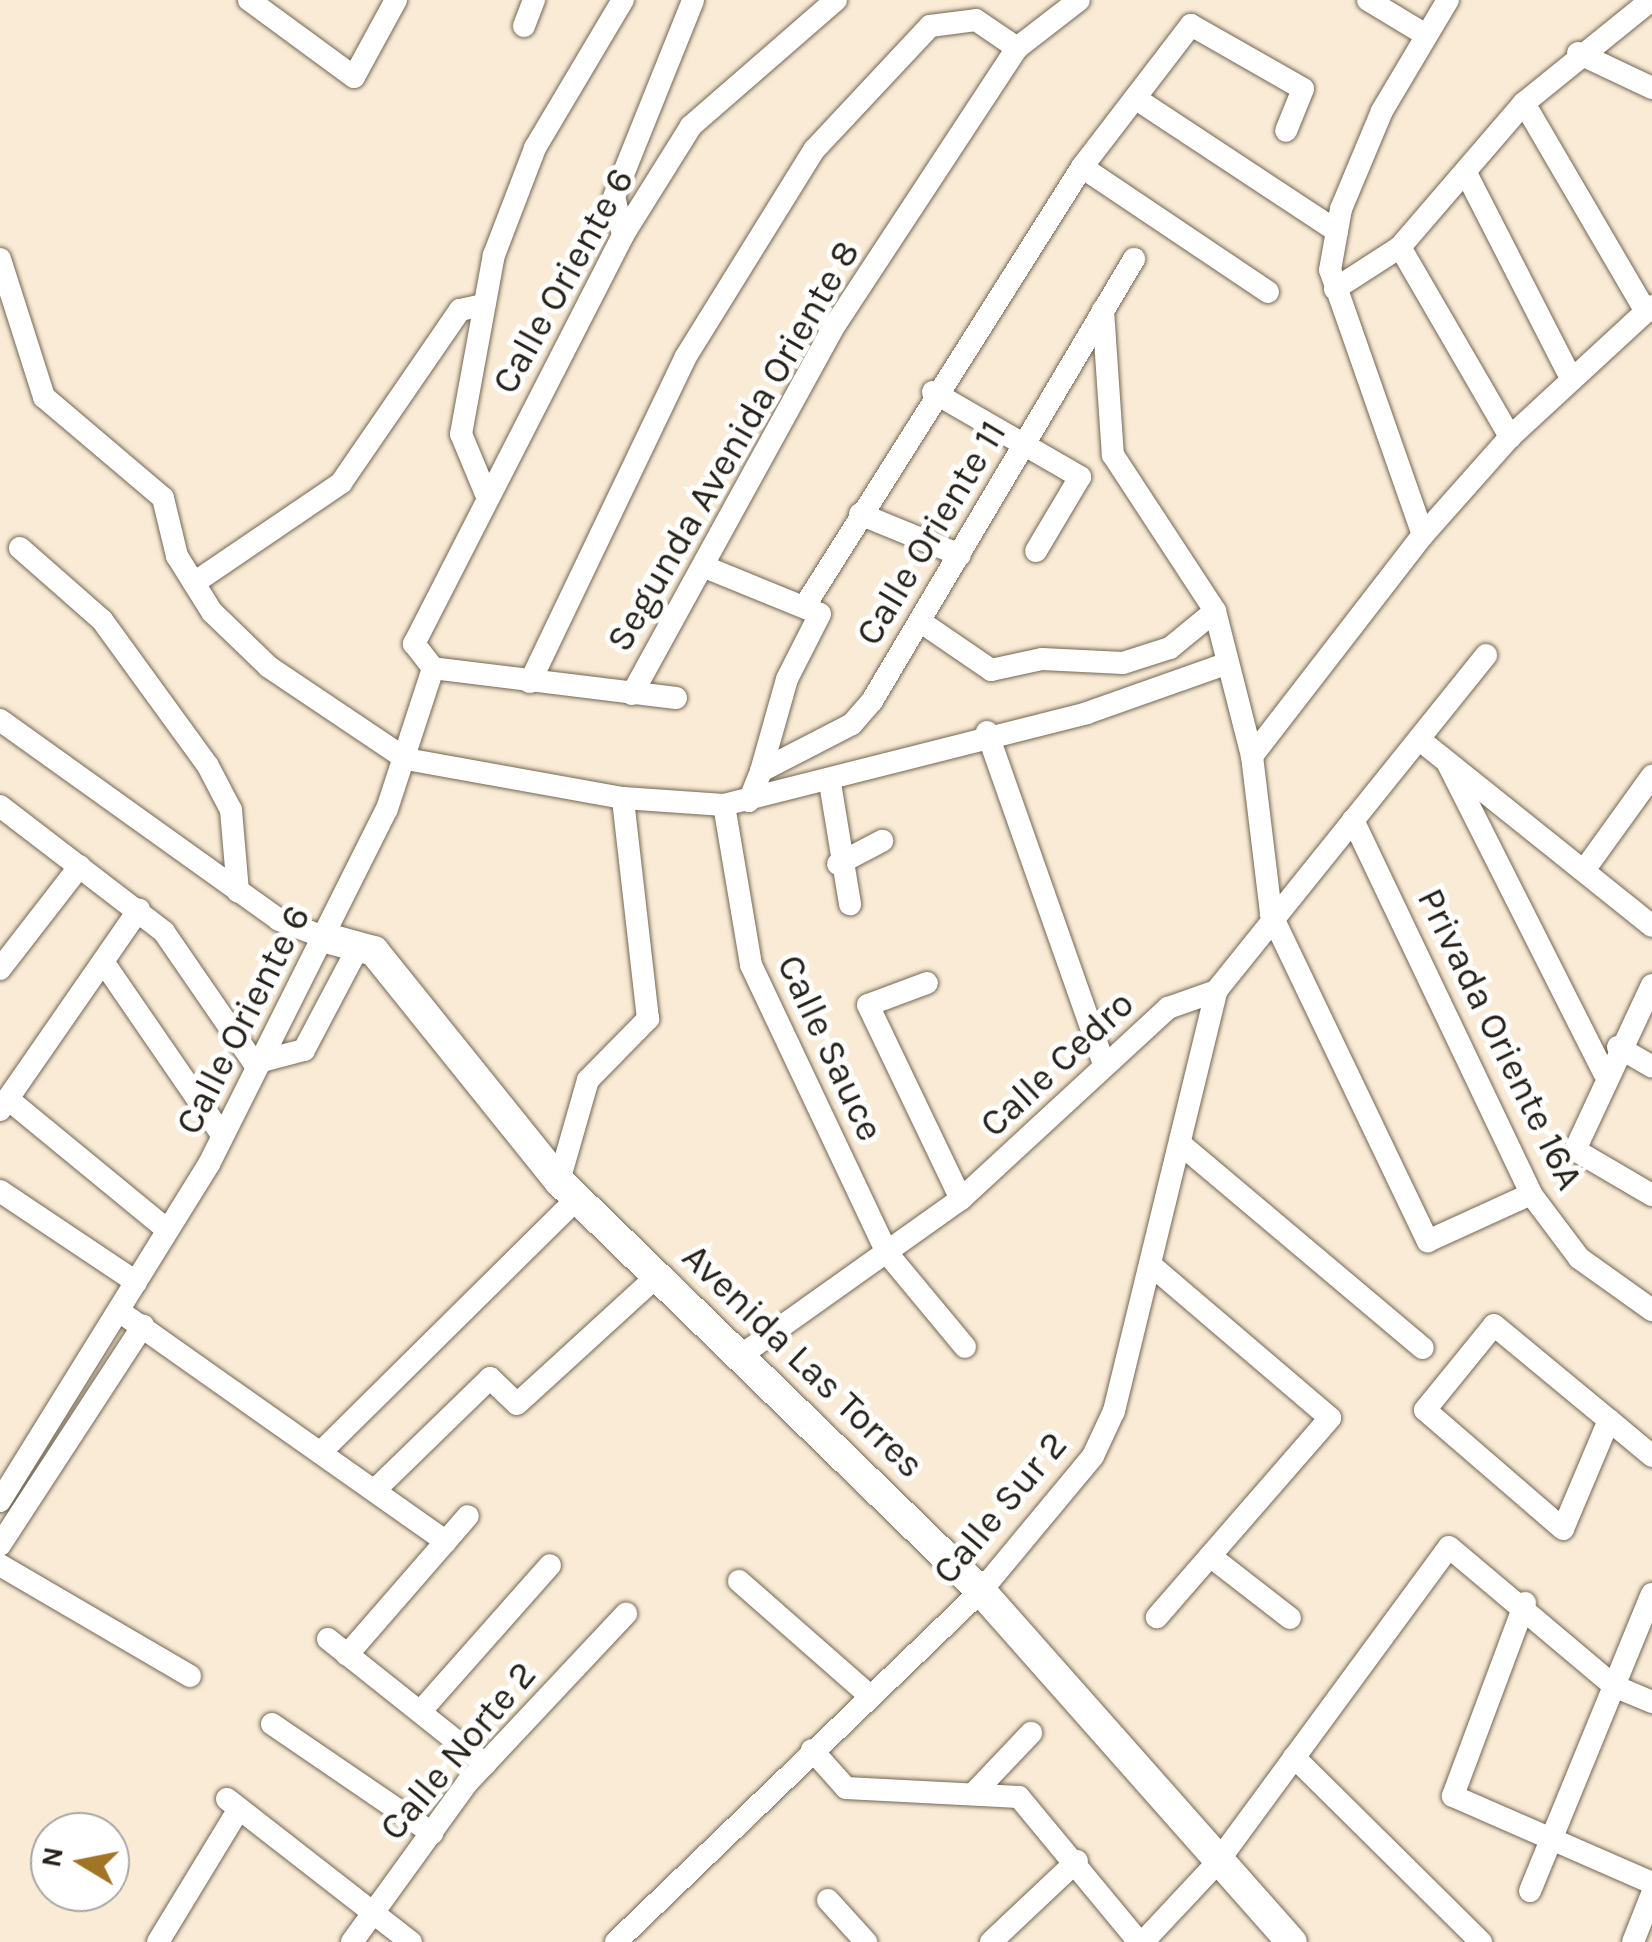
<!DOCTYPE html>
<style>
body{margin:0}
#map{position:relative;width:1652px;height:1942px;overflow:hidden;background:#f9ebd5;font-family:Karla,sans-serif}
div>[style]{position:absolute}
.roads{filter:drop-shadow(0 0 2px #736654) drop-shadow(0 0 2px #736654)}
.street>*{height:22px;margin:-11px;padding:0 11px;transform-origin:11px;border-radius:11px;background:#fff}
.secondary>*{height:30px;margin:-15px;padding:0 15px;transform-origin:15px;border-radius:15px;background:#fff}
span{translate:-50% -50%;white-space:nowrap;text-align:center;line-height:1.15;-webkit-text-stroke:10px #fff;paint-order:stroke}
.street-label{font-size:38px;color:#262119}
.north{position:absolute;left:30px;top:1812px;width:100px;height:100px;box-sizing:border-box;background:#fff;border:2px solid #a8a6a3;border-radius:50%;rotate:280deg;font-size:28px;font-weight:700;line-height:40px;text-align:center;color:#262119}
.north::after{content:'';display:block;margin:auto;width:35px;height:45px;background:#a27526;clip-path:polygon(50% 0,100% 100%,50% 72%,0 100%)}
</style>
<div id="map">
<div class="roads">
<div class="street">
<div style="left:249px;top:0;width:130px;rotate:36.3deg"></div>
<div style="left:354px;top:77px;width:88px;rotate:-61.4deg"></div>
<div style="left:1368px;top:0;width:68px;rotate:31.1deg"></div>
<div style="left:524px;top:26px;width:28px;rotate:-69deg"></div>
<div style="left:1578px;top:53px;width:82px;rotate:25.3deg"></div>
<div style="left:1135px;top:98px;width:242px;rotate:33.4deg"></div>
<div style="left:1524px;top:103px;width:242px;rotate:59.7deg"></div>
<div style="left:1082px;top:167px;width:224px;rotate:33.9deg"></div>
<div style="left:1466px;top:173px;width:230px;rotate:62.9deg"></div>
<div style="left:623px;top:235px;width:39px;rotate:-103deg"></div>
<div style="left:614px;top:197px;width:212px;rotate:-68.1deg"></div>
<div style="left:1400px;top:247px;width:220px;rotate:59.9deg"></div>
<div style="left:0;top:259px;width:145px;rotate:72.3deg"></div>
<div style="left:44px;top:397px;width:156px;rotate:40.3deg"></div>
<div style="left:163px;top:498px;width:60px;rotate:76.4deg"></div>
<div style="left:177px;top:556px;width:66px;rotate:58deg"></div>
<div style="left:212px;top:612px;width:79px;rotate:44deg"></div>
<div style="left:269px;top:667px;width:165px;rotate:33.9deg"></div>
<div style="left:406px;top:759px;width:220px;rotate:10.2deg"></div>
<div style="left:623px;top:798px;width:101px;rotate:4deg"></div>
<div style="left:724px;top:805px;width:374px;rotate:-14.2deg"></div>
<div style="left:1087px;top:713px;width:146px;rotate:-19.5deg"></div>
<div style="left:1335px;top:289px;width:77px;rotate:-32.9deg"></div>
<div style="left:1400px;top:247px;width:190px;rotate:-49.3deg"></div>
<div style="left:1524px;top:103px;width:164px;rotate:-39deg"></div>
<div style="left:1103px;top:310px;width:145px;rotate:86.1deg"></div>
<div style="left:1113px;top:455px;width:186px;rotate:56.8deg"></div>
<div style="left:1215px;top:611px;width:150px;rotate:75.7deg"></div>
<div style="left:1252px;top:756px;width:159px;rotate:83.1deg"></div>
<div style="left:1271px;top:914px;width:363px;rotate:64.4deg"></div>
<div style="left:1428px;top:1241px;width:113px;rotate:-24.5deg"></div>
<div style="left:933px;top:392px;width:170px;rotate:30deg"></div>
<div style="left:1080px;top:477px;width:86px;rotate:120.7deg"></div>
<div style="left:486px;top:494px;width:65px;rotate:-112.6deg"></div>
<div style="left:461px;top:434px;width:182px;rotate:-79.6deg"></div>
<div style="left:494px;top:255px;width:115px;rotate:-69deg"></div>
<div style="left:535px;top:148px;width:172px;rotate:-59.3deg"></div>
<div style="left:860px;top:514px;width:108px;rotate:22.3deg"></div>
<div style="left:1423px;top:535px;width:281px;rotate:-109.3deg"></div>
<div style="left:1330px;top:270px;width:62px;rotate:-79.8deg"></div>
<div style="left:1341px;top:209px;width:106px;rotate:-67.3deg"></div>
<div style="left:1382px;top:111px;width:129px;rotate:-59.3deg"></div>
<div style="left:20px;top:548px;width:109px;rotate:41.3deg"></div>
<div style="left:102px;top:620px;width:180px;rotate:54deg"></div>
<div style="left:208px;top:766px;width:50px;rotate:62.4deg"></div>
<div style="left:231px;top:810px;width:82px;rotate:85.1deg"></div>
<div style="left:705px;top:567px;width:124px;rotate:22.2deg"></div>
<div style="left:820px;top:614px;width:73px;rotate:116.9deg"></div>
<div style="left:787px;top:679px;width:96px;rotate:105.8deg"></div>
<div style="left:194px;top:583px;width:178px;rotate:-34.2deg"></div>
<div style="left:341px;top:483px;width:210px;rotate:-55.5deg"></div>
<div style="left:460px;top:310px;width:25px;rotate:-12deg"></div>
<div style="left:806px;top:604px;width:517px;rotate:-57.72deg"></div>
<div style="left:1082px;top:167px;width:179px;rotate:-52.5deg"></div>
<div style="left:1191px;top:25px;width:129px;rotate:29.7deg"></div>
<div style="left:1303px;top:89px;width:45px;rotate:112deg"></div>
<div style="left:921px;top:622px;width:85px;rotate:34.4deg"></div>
<div style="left:991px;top:670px;width:52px;rotate:-12.2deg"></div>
<div style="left:1042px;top:659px;width:81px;rotate:2.8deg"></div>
<div style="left:1123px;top:663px;width:49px;rotate:-17.7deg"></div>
<div style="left:1170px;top:648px;width:58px;rotate:-39.4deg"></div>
<div style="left:530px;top:682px;width:359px;rotate:-64.4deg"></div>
<div style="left:685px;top:358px;width:245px;rotate:-58.2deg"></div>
<div style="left:814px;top:150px;width:170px;rotate:-46.9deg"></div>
<div style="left:930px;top:26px;width:46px;rotate:-7.4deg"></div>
<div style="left:976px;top:20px;width:50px;rotate:34.3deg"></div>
<div style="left:632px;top:694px;width:421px;rotate:-61.2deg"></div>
<div style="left:835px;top:325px;width:331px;rotate:-56.7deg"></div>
<div style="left:1017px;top:48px;width:78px;rotate:-37.7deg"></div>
<div style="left:676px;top:698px;width:245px;rotate:-173deg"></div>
<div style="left:433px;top:668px;width:31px;rotate:-128deg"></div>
<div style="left:414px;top:644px;width:459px;rotate:-62.9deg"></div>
<div style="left:623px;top:235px;width:128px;rotate:-58deg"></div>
<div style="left:691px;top:126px;width:192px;rotate:-41deg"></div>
<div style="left:0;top:720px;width:343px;rotate:35.6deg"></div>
<div style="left:279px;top:920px;width:50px;rotate:21deg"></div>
<div style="left:987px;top:732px;width:353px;rotate:70.6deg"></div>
<div style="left:1420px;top:740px;width:297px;rotate:38.7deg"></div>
<div style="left:1252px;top:756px;width:279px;rotate:-52.3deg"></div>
<div style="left:1423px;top:535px;width:131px;rotate:-48.4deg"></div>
<div style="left:1510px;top:437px;width:193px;rotate:-42.7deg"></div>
<div style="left:1448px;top:764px;width:346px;rotate:63.2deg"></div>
<div style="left:830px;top:783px;width:123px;rotate:80.6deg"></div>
<div style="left:749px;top:801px;width:32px;rotate:-68deg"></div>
<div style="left:761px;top:771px;width:102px;rotate:-27.3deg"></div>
<div style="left:852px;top:724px;width:30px;rotate:-49deg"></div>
<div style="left:872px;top:701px;width:514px;rotate:-59.34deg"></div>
<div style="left:724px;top:805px;width:162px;rotate:80.4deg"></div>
<div style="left:751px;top:965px;width:318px;rotate:64.7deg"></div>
<div style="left:887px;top:1253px;width:122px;rotate:50.3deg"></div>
<div style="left:0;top:806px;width:207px;rotate:37.5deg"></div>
<div style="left:164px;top:932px;width:159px;rotate:55.5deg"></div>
<div style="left:254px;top:1063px;width:52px;rotate:-14.6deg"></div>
<div style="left:304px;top:1050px;width:120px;rotate:-62.2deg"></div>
<div style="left:1353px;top:820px;width:414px;rotate:64.5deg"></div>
<div style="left:1531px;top:1194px;width:80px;rotate:53.1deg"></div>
<div style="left:1579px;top:1258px;width:90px;rotate:35.5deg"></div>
<div style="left:838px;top:864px;width:50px;rotate:-27.6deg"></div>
<div style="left:1585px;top:869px;width:115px;rotate:-54.2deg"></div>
<div style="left:104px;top:963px;width:205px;rotate:55.5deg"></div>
<div style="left:0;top:969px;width:130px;rotate:-52.2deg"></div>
<div style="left:927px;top:983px;width:63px;rotate:159.6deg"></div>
<div style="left:868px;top:1005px;width:215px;rotate:64.4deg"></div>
<div style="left:1652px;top:985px;width:182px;rotate:115deg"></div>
<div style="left:1575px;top:1150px;width:89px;rotate:30.3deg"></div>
<div style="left:1618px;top:1047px;width:39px;rotate:30deg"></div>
<div style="left:8px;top:1099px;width:202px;rotate:39.4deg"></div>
<div style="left:0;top:1110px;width:244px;rotate:-55.3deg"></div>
<div style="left:1184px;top:1147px;width:312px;rotate:40.1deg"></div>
<div style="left:559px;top:1181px;width:105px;rotate:-74deg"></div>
<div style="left:588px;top:1080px;width:86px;rotate:-45.5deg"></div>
<div style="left:648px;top:1019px;width:222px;rotate:-96.5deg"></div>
<div style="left:0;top:1191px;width:164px;rotate:33.8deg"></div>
<div style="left:1152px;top:1266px;width:234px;rotate:40.5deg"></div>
<div style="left:1330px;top:1418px;width:264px;rotate:131deg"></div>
<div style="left:119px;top:1311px;width:400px;rotate:35.2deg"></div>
<div style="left:740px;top:1356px;width:271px;rotate:-35.4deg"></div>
<div style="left:961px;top:1199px;width:282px;rotate:-42.7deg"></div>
<div style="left:1168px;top:1008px;width:51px;rotate:-19.5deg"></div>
<div style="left:1216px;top:991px;width:431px;rotate:-51.2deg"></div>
<div style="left:1609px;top:1420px;width:118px;rotate:112.9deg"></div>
<div style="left:1563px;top:1529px;width:182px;rotate:-139.2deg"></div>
<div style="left:1425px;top:1410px;width:109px;rotate:-50.9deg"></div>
<div style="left:1494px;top:1325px;width:149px;rotate:39.6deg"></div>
<div style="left:1609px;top:1420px;width:56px;rotate:39.9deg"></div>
<div style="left:324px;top:1449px;width:356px;rotate:-44.7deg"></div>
<div style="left:376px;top:1489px;width:159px;rotate:-44.2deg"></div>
<div style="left:490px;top:1378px;width:37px;rotate:44deg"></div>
<div style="left:517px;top:1404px;width:190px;rotate:-42.4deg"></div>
<div style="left:0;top:1501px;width:397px;rotate:-58.2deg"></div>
<div style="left:209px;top:1164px;width:397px;rotate:-63.4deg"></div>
<div style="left:387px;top:809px;width:148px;rotate:-71.9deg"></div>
<div style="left:0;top:1545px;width:262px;rotate:-56.9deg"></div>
<div style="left:1210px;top:1556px;width:101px;rotate:37.8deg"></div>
<div style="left:0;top:1565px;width:220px;rotate:30.3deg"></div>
<div style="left:739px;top:1581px;width:174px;rotate:41.3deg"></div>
<div style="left:1525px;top:1603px;width:206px;rotate:110.5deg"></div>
<div style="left:1453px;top:1796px;width:217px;rotate:23.6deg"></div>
<div style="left:328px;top:1639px;width:201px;rotate:38.5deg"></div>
<div style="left:347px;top:1655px;width:184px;rotate:-49deg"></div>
<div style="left:420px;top:1712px;width:196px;rotate:-48.5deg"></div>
<div style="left:272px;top:1724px;width:194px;rotate:34.3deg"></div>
<div style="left:812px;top:1750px;width:51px;rotate:48.2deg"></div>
<div style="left:846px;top:1788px;width:173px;rotate:3deg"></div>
<div style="left:1019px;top:1797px;width:188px;rotate:50.4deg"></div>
<div style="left:1294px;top:1757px;width:263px;rotate:44.7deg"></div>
<div style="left:974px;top:1793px;width:83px;rotate:-46.5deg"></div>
<div style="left:227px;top:1799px;width:233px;rotate:37.9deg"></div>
<div style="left:1530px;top:1891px;width:321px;rotate:-67.7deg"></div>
<div style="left:828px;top:1900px;width:57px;rotate:47.9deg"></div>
<div style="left:158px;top:1942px;width:156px;rotate:-58.7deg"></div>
<div style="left:352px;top:1942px;width:198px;rotate:-54.1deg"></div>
<div style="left:468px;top:1782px;width:231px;rotate:-46.8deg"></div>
<div style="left:616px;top:1942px;width:506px;rotate:-43.88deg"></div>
<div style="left:981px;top:1591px;width:175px;rotate:-50.3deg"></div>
<div style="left:1093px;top:1456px;width:50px;rotate:-65deg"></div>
<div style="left:1114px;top:1411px;width:432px;rotate:-76.3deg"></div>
<div style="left:991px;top:1942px;width:118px;rotate:-43.3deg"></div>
<div style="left:1143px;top:1942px;width:107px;rotate:-46.9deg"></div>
<div style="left:1216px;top:1864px;width:393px;rotate:-53.7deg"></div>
<div style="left:1449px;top:1547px;width:216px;rotate:40.1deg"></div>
<div style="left:1614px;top:1686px;width:41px;rotate:22.8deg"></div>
<div style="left:1633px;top:1942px;width:52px;rotate:-68.4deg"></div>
</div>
<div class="secondary">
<div style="left:326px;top:938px;width:50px;rotate:15.2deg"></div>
<div style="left:374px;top:951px;width:295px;rotate:51.2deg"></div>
<div style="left:559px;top:1181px;width:588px;rotate:44.17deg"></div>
<div style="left:981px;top:1591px;width:469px;rotate:48.5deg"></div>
</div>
</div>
<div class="street-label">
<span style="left:563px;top:281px;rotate:-61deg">Calle Oriente 6</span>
<span style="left:733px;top:446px;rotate:-60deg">Segunda Avenida Oriente 8</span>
<span style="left:931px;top:533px;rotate:-59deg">Calle Oriente 11</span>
<span style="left:243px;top:1020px;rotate:-63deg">Calle Oriente 6</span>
<span style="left:1500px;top:1039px;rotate:64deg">Privada Oriente 16A</span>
<span style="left:830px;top:1048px;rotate:65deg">Calle Sauce</span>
<span style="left:1057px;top:1064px;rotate:-43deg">Calle Cedro</span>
<span style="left:803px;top:1361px;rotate:44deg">Avenida Las Torres</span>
<span style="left:1000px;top:1508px;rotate:-50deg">Calle Sur 2</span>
<span style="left:458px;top:1751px;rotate:-50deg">Calle Norte 2</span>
</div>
<div class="north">N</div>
</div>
